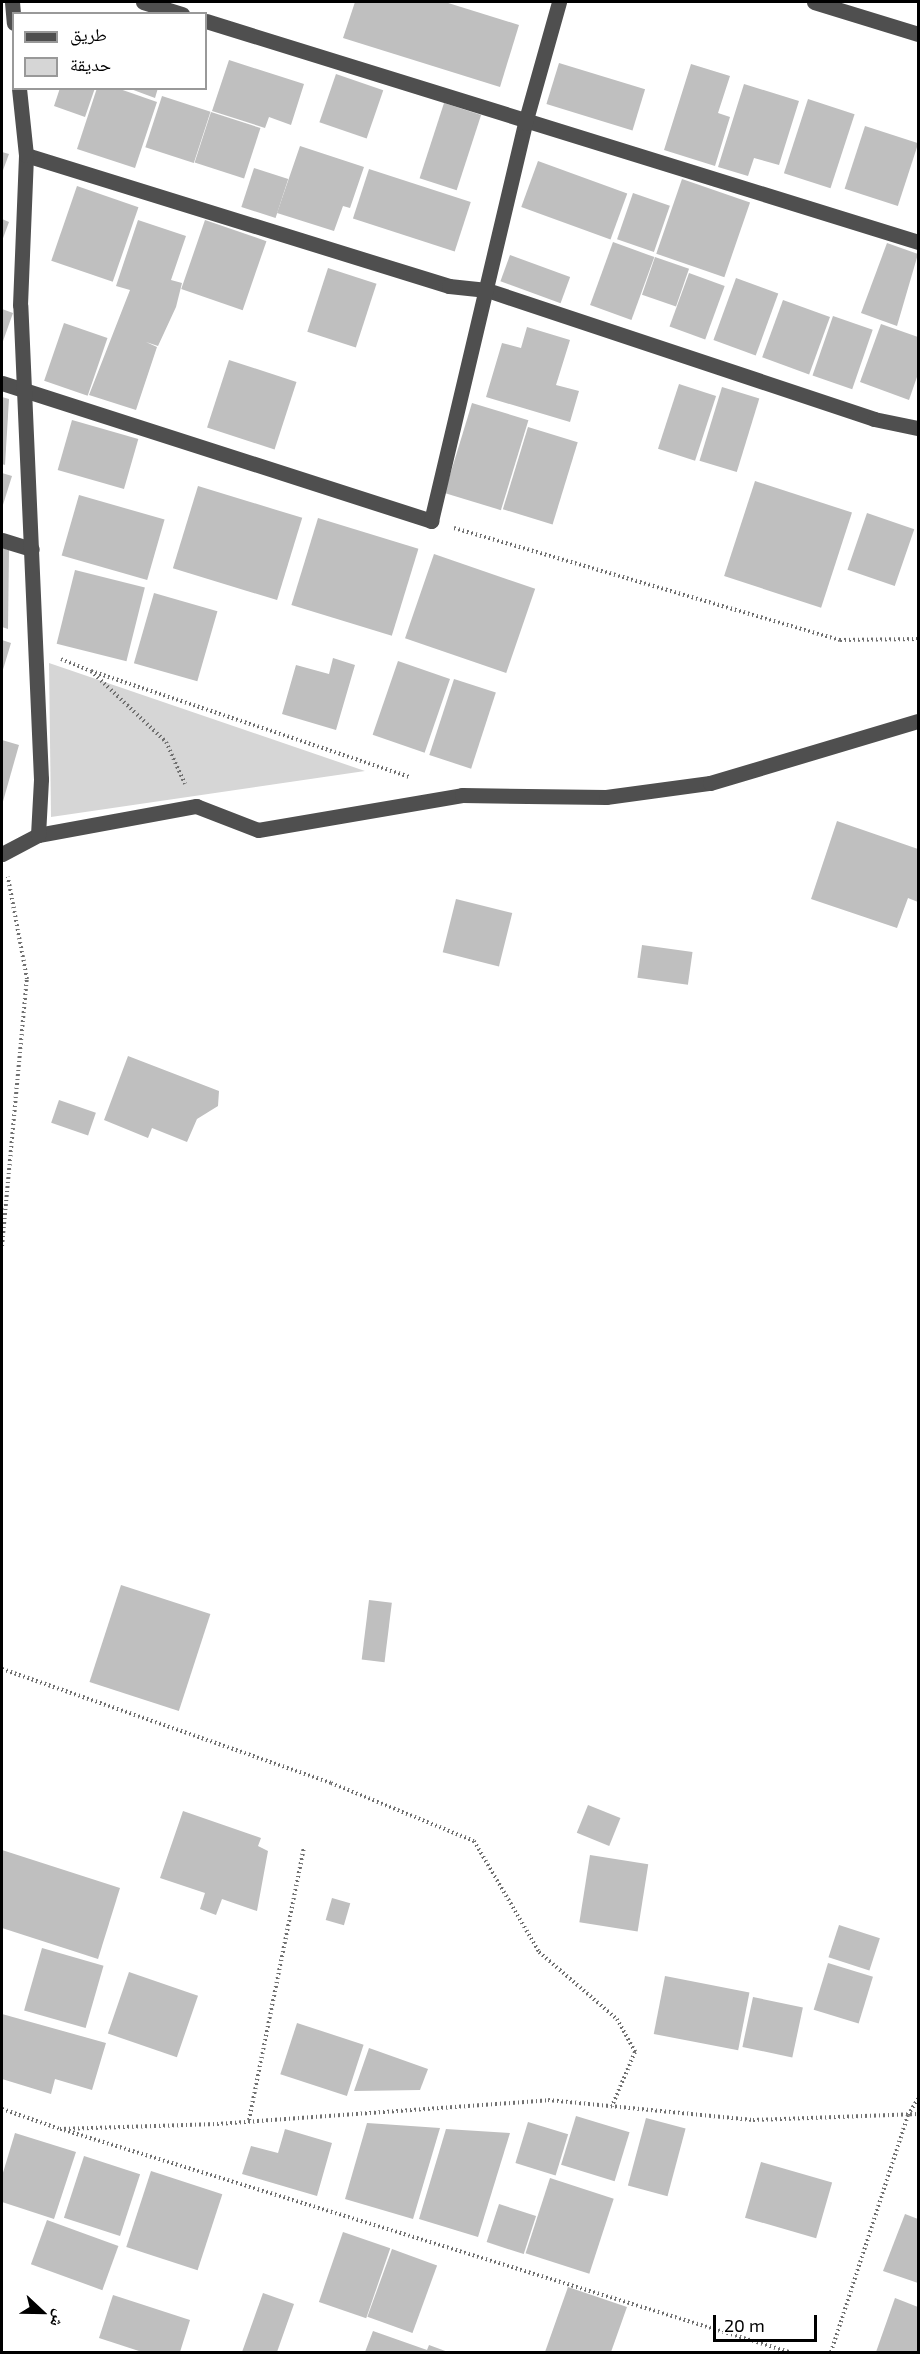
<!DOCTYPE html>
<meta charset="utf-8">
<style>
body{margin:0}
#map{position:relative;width:920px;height:2354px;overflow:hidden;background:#fff;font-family:"Exo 2","Noto Naskh Arabic",sans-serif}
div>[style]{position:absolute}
.green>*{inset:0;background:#d6d6d6}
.building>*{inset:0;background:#bfbfbf;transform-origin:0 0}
.path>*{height:4px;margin-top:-2px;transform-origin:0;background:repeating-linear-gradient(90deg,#717171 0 1.5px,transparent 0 4.5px)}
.minor>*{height:15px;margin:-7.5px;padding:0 7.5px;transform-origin:7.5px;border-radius:7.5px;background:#4f4f4f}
span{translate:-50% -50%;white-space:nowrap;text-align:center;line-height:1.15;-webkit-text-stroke:4.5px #fff;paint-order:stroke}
.frame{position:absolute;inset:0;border:3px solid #000;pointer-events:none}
.legend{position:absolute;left:12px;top:12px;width:195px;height:78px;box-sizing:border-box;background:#fff;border:2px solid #999;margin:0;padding:8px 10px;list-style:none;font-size:18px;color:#000}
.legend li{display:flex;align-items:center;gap:12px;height:30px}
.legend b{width:30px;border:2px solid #999}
.north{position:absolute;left:12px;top:2282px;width:60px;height:60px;-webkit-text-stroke:4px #fff;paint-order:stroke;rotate:112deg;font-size:16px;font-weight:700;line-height:24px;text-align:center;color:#000}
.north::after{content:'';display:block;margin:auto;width:21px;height:27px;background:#000;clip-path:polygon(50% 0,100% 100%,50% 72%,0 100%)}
.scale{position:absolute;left:713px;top:2315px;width:104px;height:27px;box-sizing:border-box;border:3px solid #000;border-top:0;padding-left:8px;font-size:18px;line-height:21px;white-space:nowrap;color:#000;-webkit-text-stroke:4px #fff;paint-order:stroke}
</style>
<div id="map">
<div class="green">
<div style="clip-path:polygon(49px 663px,365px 771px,51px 817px)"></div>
</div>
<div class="building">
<div style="clip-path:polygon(355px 2px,445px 2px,519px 25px,500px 87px,343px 38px)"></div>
<div style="clip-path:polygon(229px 60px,304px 84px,291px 125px,269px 117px,265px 128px,212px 111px)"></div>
<div style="left:559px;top:63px;width:90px;height:43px;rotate:17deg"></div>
<div style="clip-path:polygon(691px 64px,730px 76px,718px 113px,730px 117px,715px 166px,664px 150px)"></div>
<div style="left:336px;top:74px;width:50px;height:51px;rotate:19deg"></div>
<div style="clip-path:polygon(744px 84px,799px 101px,779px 165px,754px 158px,748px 176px,718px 167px)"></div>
<div style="clip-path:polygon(60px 88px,95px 88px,85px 117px,54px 106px)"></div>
<div style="clip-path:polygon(97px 88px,117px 88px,157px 102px,135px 168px,77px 149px)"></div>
<div style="clip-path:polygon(128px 88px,158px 88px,155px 98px)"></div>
<div style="left:162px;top:96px;width:51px;height:54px;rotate:18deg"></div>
<div style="left:808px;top:99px;width:49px;height:78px;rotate:18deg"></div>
<div style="left:444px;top:103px;width:39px;height:79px;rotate:18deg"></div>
<div style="left:211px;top:112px;width:52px;height:53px;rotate:18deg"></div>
<div style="left:865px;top:126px;width:56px;height:66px;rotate:18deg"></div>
<div style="clip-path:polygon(300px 146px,364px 167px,350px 208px,343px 206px,334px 231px,277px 213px)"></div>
<div style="clip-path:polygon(2px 152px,9px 154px,2px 173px)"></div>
<div style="left:538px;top:161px;width:95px;height:49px;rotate:20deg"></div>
<div style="left:254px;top:168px;width:36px;height:41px;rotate:18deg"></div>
<div style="left:369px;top:169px;width:107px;height:52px;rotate:18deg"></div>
<div style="left:682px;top:179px;width:72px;height:79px;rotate:19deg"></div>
<div style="left:77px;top:186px;width:65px;height:79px;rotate:19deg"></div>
<div style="left:633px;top:193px;width:39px;height:49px;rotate:19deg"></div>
<div style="clip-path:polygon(2px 219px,9px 222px,2px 241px)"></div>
<div style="clip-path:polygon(138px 220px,186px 236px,171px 280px,182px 283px,176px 307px,158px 346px,146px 342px,157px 347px,136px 410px,89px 395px,130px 290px,116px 286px)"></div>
<div style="left:205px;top:220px;width:65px;height:73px;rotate:19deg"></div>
<div style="left:613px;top:242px;width:44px;height:67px;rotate:20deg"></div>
<div style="clip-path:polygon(887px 243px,918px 254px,897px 326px,861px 313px)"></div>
<div style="left:510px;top:255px;width:64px;height:28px;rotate:20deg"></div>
<div style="left:655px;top:257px;width:36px;height:40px;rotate:19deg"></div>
<div style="left:328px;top:268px;width:51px;height:67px;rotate:18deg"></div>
<div style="left:689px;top:273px;width:38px;height:57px;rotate:20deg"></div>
<div style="left:736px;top:278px;width:45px;height:66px;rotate:20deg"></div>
<div style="left:783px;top:300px;width:50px;height:61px;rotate:20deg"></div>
<div style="clip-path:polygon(2px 309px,13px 313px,2px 344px)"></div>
<div style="left:833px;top:316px;width:42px;height:63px;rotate:19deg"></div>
<div style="left:64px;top:323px;width:46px;height:61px;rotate:19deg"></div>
<div style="clip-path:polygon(881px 324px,918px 337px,918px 374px,909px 400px,860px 382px)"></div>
<div style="clip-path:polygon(527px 327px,570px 340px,556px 385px,579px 391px,570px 422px,486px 397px,502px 343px,521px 348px)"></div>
<div style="left:229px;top:360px;width:71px;height:71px;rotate:18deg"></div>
<div style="left:679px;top:384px;width:39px;height:68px;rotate:18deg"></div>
<div style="left:722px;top:387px;width:39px;height:77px;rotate:17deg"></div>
<div style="clip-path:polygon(2px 397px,9px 399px,5px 465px,2px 464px)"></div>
<div style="left:472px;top:403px;width:59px;height:94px;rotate:17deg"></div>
<div style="left:72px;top:420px;width:69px;height:52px;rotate:16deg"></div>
<div style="left:528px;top:427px;width:52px;height:86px;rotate:17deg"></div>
<div style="clip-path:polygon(2px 473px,12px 476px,2px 508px)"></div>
<div style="left:755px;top:481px;width:102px;height:100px;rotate:18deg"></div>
<div style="left:198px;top:486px;width:109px;height:86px;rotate:17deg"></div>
<div style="left:79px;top:495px;width:89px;height:63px;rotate:16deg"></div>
<div style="left:867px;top:513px;width:50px;height:60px;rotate:19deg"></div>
<div style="left:318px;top:518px;width:105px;height:91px;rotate:17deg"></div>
<div style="clip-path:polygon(2px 548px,9px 550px,8px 629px,2px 627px)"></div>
<div style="left:434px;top:554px;width:107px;height:89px;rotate:19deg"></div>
<div style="left:75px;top:570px;width:72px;height:76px;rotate:14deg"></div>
<div style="left:154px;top:593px;width:66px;height:73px;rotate:16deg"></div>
<div style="clip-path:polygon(2px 640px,11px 643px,2px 673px)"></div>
<div style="clip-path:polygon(333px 658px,355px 665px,336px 730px,282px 714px,296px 665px,329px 674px)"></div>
<div style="left:398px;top:661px;width:55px;height:78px;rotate:19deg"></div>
<div style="left:454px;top:679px;width:44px;height:80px;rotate:18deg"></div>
<div style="clip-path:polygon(2px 740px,19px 745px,2px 805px)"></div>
<div style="clip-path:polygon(837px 821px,918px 849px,918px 902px,908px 898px,897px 928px,811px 899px)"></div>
<div style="left:456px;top:899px;width:58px;height:55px;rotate:14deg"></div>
<div style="left:642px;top:945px;width:51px;height:33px;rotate:8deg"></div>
<div style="clip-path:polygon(128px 1056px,219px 1091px,218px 1106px,197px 1119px,187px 1142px,152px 1128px,148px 1138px,104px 1120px)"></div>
<div style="left:59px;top:1100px;width:39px;height:24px;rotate:19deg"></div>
<div style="left:121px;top:1585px;width:94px;height:102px;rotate:18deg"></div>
<div style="left:369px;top:1600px;width:23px;height:60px;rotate:7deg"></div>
<div style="left:588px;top:1805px;width:35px;height:30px;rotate:22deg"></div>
<div style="clip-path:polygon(183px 1811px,261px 1838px,258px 1846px,268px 1851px,257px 1911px,222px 1899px,216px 1915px,200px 1909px,205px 1893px,160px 1878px)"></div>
<div style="clip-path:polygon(2px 1850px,120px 1888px,98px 1959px,2px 1928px)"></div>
<div style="left:590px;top:1855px;width:59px;height:68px;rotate:9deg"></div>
<div style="left:332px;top:1898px;width:19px;height:23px;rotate:16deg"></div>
<div style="left:839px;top:1925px;width:43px;height:34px;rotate:18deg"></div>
<div style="left:42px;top:1948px;width:64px;height:65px;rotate:16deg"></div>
<div style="left:828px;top:1963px;width:47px;height:49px;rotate:17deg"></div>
<div style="left:129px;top:1972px;width:73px;height:65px;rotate:19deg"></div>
<div style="left:665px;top:1976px;width:86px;height:59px;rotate:11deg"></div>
<div style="left:753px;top:1997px;width:51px;height:51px;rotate:12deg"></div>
<div style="clip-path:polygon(2px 2014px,106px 2043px,92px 2090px,55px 2079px,51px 2094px,2px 2079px)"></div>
<div style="left:297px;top:2023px;width:70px;height:54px;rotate:18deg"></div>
<div style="clip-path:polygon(369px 2048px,428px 2069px,420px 2090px,354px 2091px)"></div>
<div style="left:576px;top:2116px;width:56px;height:51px;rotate:17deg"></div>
<div style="left:646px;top:2118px;width:41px;height:70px;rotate:15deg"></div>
<div style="left:528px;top:2122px;width:42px;height:43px;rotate:17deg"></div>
<div style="clip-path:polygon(367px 2123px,440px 2128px,413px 2219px,345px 2199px)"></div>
<div style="clip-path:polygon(285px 2129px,332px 2143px,317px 2196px,242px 2174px,251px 2146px,278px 2153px)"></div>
<div style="clip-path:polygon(446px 2129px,510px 2133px,478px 2237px,419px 2219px)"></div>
<div style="clip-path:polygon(15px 2133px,76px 2152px,54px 2219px,2px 2202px,2px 2176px)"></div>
<div style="left:84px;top:2156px;width:59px;height:65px;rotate:18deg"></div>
<div style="left:761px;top:2162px;width:74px;height:58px;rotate:16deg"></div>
<div style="left:151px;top:2171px;width:75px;height:80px;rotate:18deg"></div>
<div style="left:550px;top:2178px;width:67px;height:79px;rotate:18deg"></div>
<div style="left:499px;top:2204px;width:39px;height:40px;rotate:18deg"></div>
<div style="clip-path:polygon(905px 2214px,918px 2219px,918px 2283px,883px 2271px)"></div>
<div style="left:47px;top:2220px;width:76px;height:47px;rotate:20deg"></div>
<div style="left:343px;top:2232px;width:50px;height:74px;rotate:19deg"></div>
<div style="left:392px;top:2249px;width:48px;height:72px;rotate:20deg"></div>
<div style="clip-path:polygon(568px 2287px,627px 2307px,611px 2352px,545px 2352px)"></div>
<div style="clip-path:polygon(263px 2293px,294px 2304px,277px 2352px,242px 2352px)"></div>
<div style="clip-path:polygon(113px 2295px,190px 2320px,180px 2352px,142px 2352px,99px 2338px)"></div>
<div style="clip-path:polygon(895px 2298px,918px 2307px,918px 2352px,876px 2352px)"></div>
<div style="clip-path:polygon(373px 2331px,427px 2350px,429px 2345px,448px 2352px,365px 2352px)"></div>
</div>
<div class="path">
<div style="left:454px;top:528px;width:402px;rotate:16.2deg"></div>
<div style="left:840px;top:640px;width:78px;rotate:-0.7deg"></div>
<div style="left:61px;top:659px;width:32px;rotate:22deg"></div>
<div style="left:91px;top:671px;width:103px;rotate:43.4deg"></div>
<div style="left:166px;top:742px;width:46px;rotate:65.7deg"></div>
<div style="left:91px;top:671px;width:335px;rotate:18.4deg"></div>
<div style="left:2px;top:1246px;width:268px;rotate:-84.7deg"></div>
<div style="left:27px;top:979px;width:104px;rotate:-100.6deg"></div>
<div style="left:2px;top:1669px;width:348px;rotate:19.1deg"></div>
<div style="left:331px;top:1783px;width:154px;rotate:22.1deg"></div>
<div style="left:474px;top:1841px;width:129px;rotate:59.6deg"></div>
<div style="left:539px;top:1952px;width:103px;rotate:40.7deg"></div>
<div style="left:617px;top:2019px;width:38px;rotate:61deg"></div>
<div style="left:635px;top:2052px;width:59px;rotate:113.1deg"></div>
<div style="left:2px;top:2109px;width:61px;rotate:19deg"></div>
<div style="left:60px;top:2129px;width:157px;rotate:-1.8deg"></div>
<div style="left:217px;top:2124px;width:332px;rotate:-4.1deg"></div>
<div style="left:548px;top:2100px;width:206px;rotate:5.6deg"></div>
<div style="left:753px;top:2120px;width:165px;rotate:-2.1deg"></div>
<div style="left:249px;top:2120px;width:278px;rotate:-78.6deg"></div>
<div style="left:64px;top:2130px;width:758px;rotate:17.02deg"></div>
<div style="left:831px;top:2352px;width:249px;rotate:-72deg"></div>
<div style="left:908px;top:2115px;width:19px;rotate:-58deg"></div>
</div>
<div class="minor">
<div style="left:12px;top:2px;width:21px;rotate:85deg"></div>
<div style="left:143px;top:2px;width:41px;rotate:17.1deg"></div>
<div style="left:814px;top:2px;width:109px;rotate:17.1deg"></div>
<div style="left:206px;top:21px;width:746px;rotate:17.24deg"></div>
<div style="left:26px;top:155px;width:443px;rotate:17.2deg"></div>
<div style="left:449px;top:286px;width:38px;rotate:6deg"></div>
<div style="left:487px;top:290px;width:408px;rotate:18.4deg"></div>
<div style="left:874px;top:419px;width:45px;rotate:11.6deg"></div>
<div style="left:2px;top:383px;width:451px;rotate:17.8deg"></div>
<div style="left:431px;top:521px;width:409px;rotate:-76.7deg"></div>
<div style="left:525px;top:123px;width:126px;rotate:-74.3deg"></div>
<div style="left:2px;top:540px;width:31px;rotate:17deg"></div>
<div style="left:38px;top:835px;width:161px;rotate:-10.4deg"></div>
<div style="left:196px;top:806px;width:66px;rotate:21.2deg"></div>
<div style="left:258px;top:830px;width:207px;rotate:-9.7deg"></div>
<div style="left:462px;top:795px;width:144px;rotate:0.8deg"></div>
<div style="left:606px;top:797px;width:105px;rotate:-7.7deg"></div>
<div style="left:710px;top:783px;width:217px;rotate:-16.6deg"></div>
<div style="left:2px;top:854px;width:41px;rotate:-27.8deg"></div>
<div style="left:38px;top:835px;width:56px;rotate:-86.9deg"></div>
<div style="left:41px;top:779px;width:474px;rotate:-92.5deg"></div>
<div style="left:20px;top:305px;width:150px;rotate:-87.7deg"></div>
<div style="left:26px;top:155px;width:67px;rotate:-96deg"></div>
</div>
<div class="frame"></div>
<ul class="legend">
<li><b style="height:8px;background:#4f4f4f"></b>طريق</li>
<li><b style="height:16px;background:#d6d6d6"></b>حديقة</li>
</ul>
<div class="north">ش</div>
<div class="scale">20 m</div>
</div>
